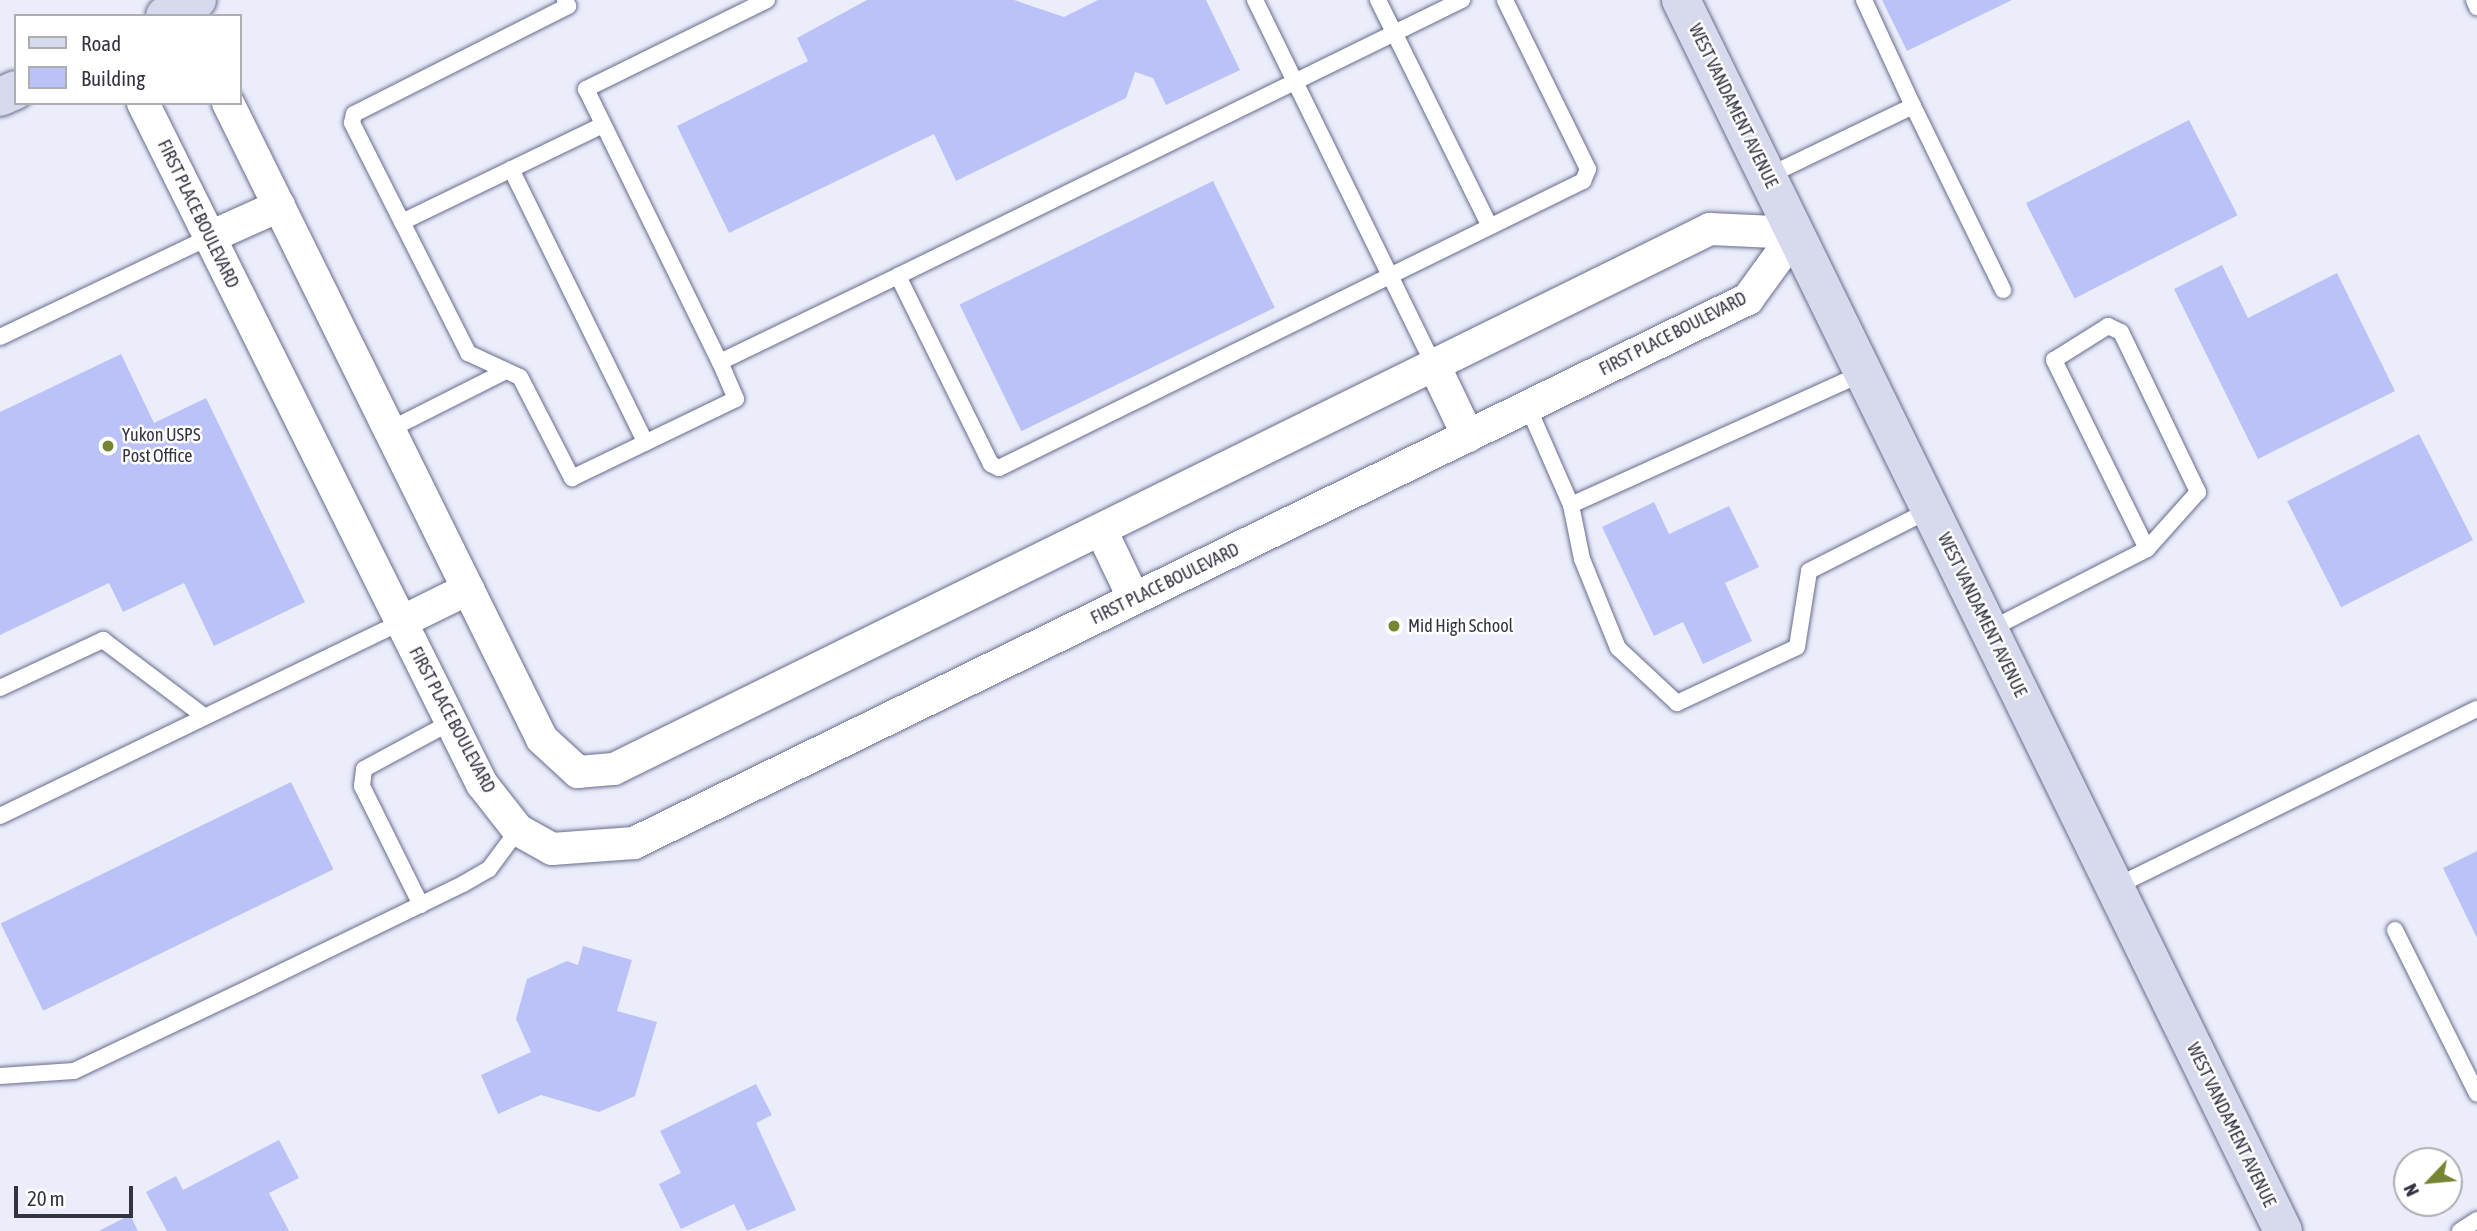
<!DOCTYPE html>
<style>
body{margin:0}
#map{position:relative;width:2477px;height:1231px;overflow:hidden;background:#ebedfb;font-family:"Asap Condensed",sans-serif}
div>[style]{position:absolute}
.building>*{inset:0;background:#bbc2f8;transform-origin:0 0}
.roads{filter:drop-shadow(0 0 2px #696c8c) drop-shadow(0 0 2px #696c8c)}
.lane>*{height:16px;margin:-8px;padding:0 8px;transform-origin:8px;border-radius:8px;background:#fff}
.street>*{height:32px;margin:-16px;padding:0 16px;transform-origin:16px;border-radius:16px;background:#fff}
.secondary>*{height:38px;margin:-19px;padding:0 19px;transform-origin:19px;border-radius:19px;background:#d7d9ec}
.dots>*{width:19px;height:19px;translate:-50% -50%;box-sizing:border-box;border:4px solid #fff;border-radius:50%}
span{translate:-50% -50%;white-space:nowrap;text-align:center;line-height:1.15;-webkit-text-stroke:5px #fff;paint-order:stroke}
.street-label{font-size:18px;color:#333442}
.poi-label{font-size:18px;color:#333442}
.left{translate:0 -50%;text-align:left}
.legend{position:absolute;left:14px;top:14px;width:228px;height:91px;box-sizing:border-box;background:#fff;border:2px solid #adaeb3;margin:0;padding:9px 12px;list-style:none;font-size:21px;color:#333442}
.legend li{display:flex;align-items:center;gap:14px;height:35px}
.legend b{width:35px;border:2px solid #adaeb3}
.north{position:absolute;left:2393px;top:1147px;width:70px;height:70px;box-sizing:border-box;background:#fff;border:2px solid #adaeb3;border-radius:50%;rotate:244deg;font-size:19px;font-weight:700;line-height:28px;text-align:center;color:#333442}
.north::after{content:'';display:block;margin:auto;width:24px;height:32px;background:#768533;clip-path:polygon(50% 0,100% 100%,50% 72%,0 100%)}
.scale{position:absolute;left:14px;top:1186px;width:119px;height:32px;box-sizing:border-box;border:4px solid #333442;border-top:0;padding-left:9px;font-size:21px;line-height:24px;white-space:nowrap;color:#333442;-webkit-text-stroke:5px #fff;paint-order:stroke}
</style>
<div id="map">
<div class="building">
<div style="clip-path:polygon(867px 0,1014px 0,1064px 17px,1098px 0,1206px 0,1240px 70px,1166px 105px,1153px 78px,1135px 72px,1126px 98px,956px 181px,934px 134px,729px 233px,677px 126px,808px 61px,797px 38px)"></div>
<div style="clip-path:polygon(1882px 0,2012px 0,1907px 51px)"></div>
<div style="left:2189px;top:120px;width:107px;height:183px;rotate:63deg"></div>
<div style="left:1213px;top:181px;width:141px;height:282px;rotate:64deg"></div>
<div style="clip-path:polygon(2222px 265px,2248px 318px,2337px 273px,2395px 391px,2258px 459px,2174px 289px)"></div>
<div style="clip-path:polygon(121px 354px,154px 423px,206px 398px,305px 602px,214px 646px,184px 583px,123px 612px,109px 583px,0 635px,0 412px)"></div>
<div style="left:2419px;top:434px;width:119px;height:148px;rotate:63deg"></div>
<div style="clip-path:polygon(1654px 502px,1669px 534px,1729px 506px,1759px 567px,1725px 583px,1752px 641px,1703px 664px,1683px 622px,1654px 636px,1602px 527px)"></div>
<div style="left:291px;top:782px;width:97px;height:323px;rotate:64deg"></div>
<div style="clip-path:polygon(2477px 851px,2477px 938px,2443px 868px)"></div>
<div style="clip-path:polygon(583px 946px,632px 960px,617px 1011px,657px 1022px,635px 1096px,599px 1112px,541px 1095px,498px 1114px,481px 1075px,531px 1052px,516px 1019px,527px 979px,567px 961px,578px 965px)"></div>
<div style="clip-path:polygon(756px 1084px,772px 1115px,756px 1123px,796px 1210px,747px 1231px,734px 1204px,681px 1229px,659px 1184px,681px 1173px,660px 1131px)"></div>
<div style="clip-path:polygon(279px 1140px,299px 1178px,269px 1193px,289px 1231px,167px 1231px,146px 1192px,176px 1176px,183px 1190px)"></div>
<div style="clip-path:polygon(130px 1215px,138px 1231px,99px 1231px)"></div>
</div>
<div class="roads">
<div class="lane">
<div style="left:565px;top:0;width:7px;rotate:63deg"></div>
<div style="left:568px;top:6px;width:240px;rotate:153.2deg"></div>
<div style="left:354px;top:114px;width:9px;rotate:103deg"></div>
<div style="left:352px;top:123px;width:258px;rotate:63.2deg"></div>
<div style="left:468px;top:353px;width:57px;rotate:24.8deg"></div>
<div style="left:520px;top:377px;width:114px;rotate:62.8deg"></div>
<div style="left:572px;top:478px;width:182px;rotate:-25.7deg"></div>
<div style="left:736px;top:399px;width:40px;rotate:-113.4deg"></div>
<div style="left:767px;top:0;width:202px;rotate:153.8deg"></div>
<div style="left:586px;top:89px;width:304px;rotate:63.9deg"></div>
<div style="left:720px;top:362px;width:198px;rotate:-25.8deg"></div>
<div style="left:898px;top:276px;width:210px;rotate:63.7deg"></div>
<div style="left:991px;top:464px;width:9px;rotate:27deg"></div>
<div style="left:999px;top:468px;width:651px;rotate:-26.17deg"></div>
<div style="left:1583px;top:181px;width:13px;rotate:-67deg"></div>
<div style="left:1588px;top:169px;width:188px;rotate:-116.2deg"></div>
<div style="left:1255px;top:0;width:407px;rotate:63.9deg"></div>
<div style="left:1378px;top:0;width:251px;rotate:63.7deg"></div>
<div style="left:2474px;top:0;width:8px;rotate:67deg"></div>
<div style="left:1913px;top:106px;width:205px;rotate:63.9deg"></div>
<div style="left:511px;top:169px;width:305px;rotate:63.8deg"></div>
<div style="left:1768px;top:176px;width:161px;rotate:-25.8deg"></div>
<div style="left:1913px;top:106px;width:117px;rotate:-114.8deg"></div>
<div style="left:402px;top:222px;width:223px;rotate:-25.8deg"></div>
<div style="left:898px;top:276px;width:628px;rotate:-26.08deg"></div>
<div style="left:0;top:337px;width:233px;rotate:-25.5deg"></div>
<div style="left:1528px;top:407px;width:107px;rotate:66.3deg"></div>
<div style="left:1571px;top:505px;width:321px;rotate:-24.3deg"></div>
<div style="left:389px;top:430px;width:131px;rotate:-26.8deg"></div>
<div style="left:1571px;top:505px;width:55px;rotate:78.5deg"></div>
<div style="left:1582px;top:559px;width:96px;rotate:68deg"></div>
<div style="left:1618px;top:648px;width:81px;rotate:43deg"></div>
<div style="left:1677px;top:703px;width:132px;rotate:-25deg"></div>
<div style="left:1797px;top:647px;width:77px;rotate:-81deg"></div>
<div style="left:1809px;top:571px;width:137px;rotate:-26.9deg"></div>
<div style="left:1989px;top:630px;width:178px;rotate:-27.1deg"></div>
<div style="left:2147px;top:549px;width:211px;rotate:-116.2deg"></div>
<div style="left:2054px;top:360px;width:64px;rotate:-32.2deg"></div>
<div style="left:2108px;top:326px;width:14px;rotate:25deg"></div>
<div style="left:2121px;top:332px;width:178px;rotate:64.3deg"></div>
<div style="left:2198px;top:492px;width:76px;rotate:131.8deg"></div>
<div style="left:0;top:688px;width:114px;rotate:-25deg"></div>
<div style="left:103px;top:640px;width:126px;rotate:37deg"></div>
<div style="left:0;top:816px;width:445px;rotate:-25.8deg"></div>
<div style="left:2115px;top:887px;width:403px;rotate:-26.2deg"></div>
<div style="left:421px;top:905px;width:133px;rotate:-116.4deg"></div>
<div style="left:362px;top:786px;width:17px;rotate:-83deg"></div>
<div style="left:364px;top:769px;width:99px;rotate:-28.4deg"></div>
<div style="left:2395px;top:930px;width:183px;rotate:63.4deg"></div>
<div style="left:0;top:1076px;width:74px;rotate:-3.9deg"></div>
<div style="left:74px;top:1071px;width:196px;rotate:-25.4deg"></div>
<div style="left:251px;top:987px;width:236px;rotate:-25.9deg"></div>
<div style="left:463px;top:884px;width:30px;rotate:-30deg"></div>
<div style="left:489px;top:869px;width:49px;rotate:-53.4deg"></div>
<div style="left:2460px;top:1231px;width:20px;rotate:-33deg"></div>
</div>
<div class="street">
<div style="left:143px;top:103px;width:761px;rotate:63.54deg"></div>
<div style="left:482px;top:784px;width:58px;rotate:52deg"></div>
<div style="left:518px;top:830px;width:39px;rotate:29deg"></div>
<div style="left:552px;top:849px;width:82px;rotate:-4.2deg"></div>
<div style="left:634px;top:843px;width:1240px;rotate:-26.03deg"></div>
<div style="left:1748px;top:299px;width:82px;rotate:-54deg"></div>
<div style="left:228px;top:103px;width:709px;rotate:63.72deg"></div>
<div style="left:542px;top:739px;width:49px;rotate:42.5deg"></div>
<div style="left:578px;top:772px;width:36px;rotate:-5deg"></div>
<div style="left:614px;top:769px;width:1222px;rotate:-26.23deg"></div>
<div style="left:1710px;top:229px;width:86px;rotate:2.7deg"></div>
<div style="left:210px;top:237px;width:76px;rotate:-24.2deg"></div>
<div style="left:1434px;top:365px;width:79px;rotate:64.4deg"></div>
<div style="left:1101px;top:530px;width:76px;rotate:64.4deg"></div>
<div style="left:401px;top:622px;width:75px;rotate:-26.2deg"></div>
</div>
<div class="secondary">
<div style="left:1681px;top:0;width:1370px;rotate:63.94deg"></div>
<div style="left:165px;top:16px;width:36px;rotate:-27deg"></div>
<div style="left:0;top:97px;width:17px;rotate:-24deg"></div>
</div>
</div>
<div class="dots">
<div style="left:108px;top:446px;background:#768533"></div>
<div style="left:1394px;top:626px;background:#768533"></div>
</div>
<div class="street-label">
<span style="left:1733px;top:106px;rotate:64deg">WEST VANDAMENT AVENUE</span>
<span style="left:198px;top:214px;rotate:64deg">FIRST PLACE BOULEVARD</span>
<span style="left:1673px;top:334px;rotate:-27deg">FIRST PLACE BOULEVARD</span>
<span style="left:1165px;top:584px;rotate:-26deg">FIRST PLACE BOULEVARD</span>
<span style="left:1982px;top:615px;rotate:64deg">WEST VANDAMENT AVENUE</span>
<span style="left:452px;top:720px;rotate:62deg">FIRST PLACE BOULEVARD</span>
<span style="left:2231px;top:1125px;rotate:64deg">WEST VANDAMENT AVENUE</span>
</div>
<div class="poi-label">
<span class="left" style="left:122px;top:446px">Yukon USPS<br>Post Office</span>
<span class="left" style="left:1408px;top:626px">Mid High School</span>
</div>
<ul class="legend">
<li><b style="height:9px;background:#d7d9ec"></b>Road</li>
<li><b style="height:19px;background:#bbc2f8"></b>Building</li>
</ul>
<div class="north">N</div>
<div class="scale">20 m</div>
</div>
